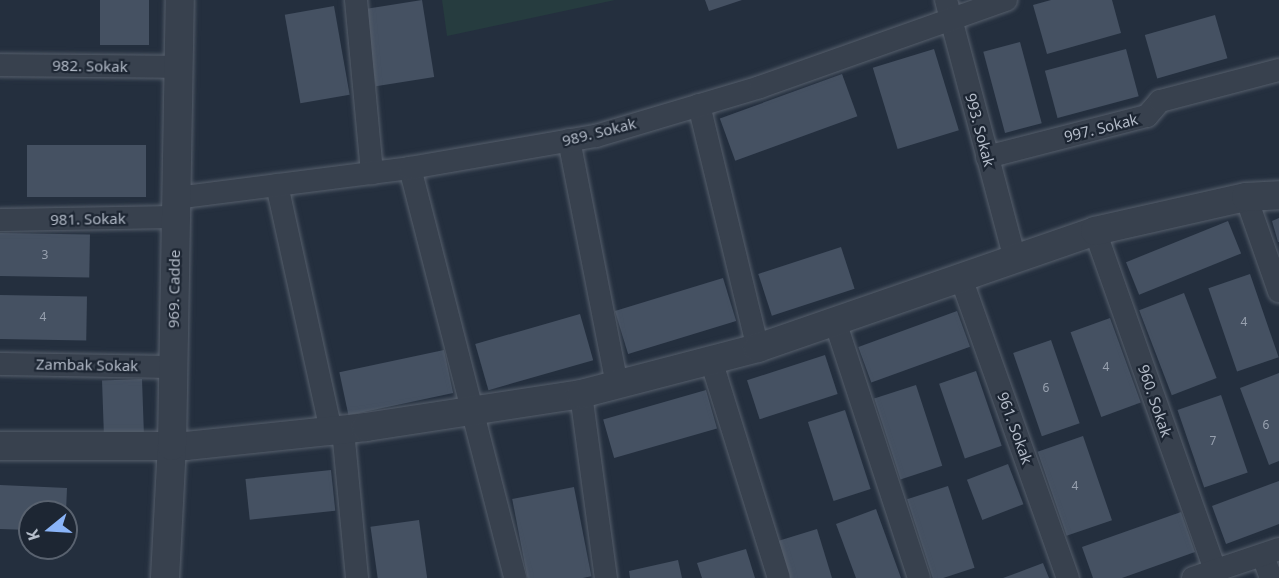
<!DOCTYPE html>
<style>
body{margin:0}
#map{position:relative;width:1279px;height:578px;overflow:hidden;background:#242f3e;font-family:"Noto Sans",sans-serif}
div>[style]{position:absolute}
.green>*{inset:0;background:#263c3f}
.building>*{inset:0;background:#455162;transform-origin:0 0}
.roads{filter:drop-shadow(0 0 2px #565f6c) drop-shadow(0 0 2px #565f6c)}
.minor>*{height:22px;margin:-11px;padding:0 11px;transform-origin:11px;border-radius:11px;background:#38414e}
.tertiary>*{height:28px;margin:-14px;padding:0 14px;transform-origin:14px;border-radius:14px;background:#38414e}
span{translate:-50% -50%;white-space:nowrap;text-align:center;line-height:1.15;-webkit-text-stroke:4.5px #1d2633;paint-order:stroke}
.number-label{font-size:12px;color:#98a1af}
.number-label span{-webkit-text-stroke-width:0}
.street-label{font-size:15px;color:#b4bcc9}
.north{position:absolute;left:18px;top:500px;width:60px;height:60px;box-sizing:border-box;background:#1d2633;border:2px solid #59626f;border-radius:50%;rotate:252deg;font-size:16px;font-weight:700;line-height:24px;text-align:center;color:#b4bcc9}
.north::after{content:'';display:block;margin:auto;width:21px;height:27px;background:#8ab4f8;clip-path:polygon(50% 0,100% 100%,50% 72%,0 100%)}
</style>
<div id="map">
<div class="green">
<div style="clip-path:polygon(442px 0,615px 0,447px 36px)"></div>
</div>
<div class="building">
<div style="left:100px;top:0;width:49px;height:45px"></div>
<div style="left:422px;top:0;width:78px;height:59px;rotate:81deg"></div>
<div style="clip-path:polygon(705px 0,742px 0,709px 11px)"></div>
<div style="clip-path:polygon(1051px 0,1112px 0,1121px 33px,1047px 54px,1033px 5px)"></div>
<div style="left:334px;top:6px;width:90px;height:50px;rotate:80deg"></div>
<div style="left:1215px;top:15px;width:45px;height:73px;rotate:74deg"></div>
<div style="left:1020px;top:42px;width:84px;height:38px;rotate:75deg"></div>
<div style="left:934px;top:49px;width:85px;height:64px;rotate:73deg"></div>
<div style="left:1126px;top:49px;width:49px;height:84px;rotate:75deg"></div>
<div style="left:842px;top:74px;width:45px;height:130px;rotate:70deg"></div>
<div style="left:146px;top:145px;width:52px;height:119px;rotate:90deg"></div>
<div style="clip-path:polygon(1279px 218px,1279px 242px,1278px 242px,1272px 221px)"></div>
<div style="left:1228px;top:221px;width:35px;height:110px;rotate:68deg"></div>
<div style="left:0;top:233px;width:90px;height:43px;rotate:1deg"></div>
<div style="left:841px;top:247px;width:44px;height:87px;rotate:72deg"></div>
<div style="left:1250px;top:274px;width:88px;height:44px;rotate:71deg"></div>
<div style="left:723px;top:278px;width:45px;height:113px;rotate:73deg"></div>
<div style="left:1184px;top:293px;width:91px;height:48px;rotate:69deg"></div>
<div style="left:0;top:295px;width:87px;height:44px;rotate:1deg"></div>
<div style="left:957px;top:311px;width:38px;height:105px;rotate:70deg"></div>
<div style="left:580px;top:314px;width:48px;height:109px;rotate:74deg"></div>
<div style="left:1110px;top:318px;width:90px;height:42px;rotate:70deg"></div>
<div style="left:1051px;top:340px;width:88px;height:40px;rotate:71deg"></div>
<div style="left:444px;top:350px;width:44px;height:107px;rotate:78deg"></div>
<div style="left:825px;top:355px;width:41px;height:82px;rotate:72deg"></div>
<div style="left:976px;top:371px;width:79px;height:39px;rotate:71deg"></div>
<div style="clip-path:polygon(1279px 373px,1279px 461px,1269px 465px,1240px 388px)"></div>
<div style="left:142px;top:379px;width:55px;height:40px;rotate:88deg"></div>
<div style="left:916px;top:385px;width:85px;height:44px;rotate:72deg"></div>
<div style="left:706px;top:390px;width:40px;height:107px;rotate:74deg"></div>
<div style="left:1221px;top:395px;width:82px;height:46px;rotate:71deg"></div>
<div style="left:845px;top:410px;width:83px;height:39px;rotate:72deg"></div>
<div style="left:1083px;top:436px;width:89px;height:48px;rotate:71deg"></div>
<div style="left:1008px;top:464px;width:43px;height:44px;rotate:69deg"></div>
<div style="left:331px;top:470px;width:41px;height:86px;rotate:84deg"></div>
<div style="clip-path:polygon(1279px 481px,1279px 524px,1226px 544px,1212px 506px)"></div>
<div style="clip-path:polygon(0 485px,67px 488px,66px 512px,30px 512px,30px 530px,0 529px)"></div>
<div style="left:948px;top:486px;width:86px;height:43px;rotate:72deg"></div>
<div style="left:574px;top:487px;width:91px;height:63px;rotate:79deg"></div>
<div style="clip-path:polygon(876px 509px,901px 578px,856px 578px,836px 524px)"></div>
<div style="clip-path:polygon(1181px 512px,1195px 552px,1122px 578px,1093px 578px,1082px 547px)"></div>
<div style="left:419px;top:520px;width:59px;height:49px;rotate:82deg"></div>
<div style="clip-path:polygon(817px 529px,832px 578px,789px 578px,778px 541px)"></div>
<div style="clip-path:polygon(746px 549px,755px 578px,702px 578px,697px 563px)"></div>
<div style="clip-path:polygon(678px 560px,682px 578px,630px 578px,629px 571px)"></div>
<div style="clip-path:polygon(1043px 563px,1049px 578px,1003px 578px)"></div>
</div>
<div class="roads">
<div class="minor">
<div style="left:356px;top:0;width:174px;rotate:84.7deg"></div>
<div style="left:946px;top:0;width:268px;rotate:75.1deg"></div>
<div style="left:0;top:65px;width:180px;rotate:0.6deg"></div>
<div style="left:699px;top:105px;width:250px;rotate:76.4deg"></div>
<div style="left:569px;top:140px;width:250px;rotate:78.9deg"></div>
<div style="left:987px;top:157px;width:165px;rotate:-14.4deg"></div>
<div style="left:1147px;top:116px;width:20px;rotate:-49deg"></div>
<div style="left:1160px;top:101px;width:123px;rotate:-14.6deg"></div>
<div style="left:410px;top:168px;width:423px;rotate:75.6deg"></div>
<div style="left:277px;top:185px;width:252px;rotate:77.6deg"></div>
<div style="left:1246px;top:197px;width:100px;rotate:70.7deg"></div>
<div style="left:176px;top:198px;width:236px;rotate:-7.3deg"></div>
<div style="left:410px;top:168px;width:189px;rotate:-9.8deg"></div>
<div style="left:596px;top:136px;width:171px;rotate:-16.6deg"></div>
<div style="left:760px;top:87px;width:261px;rotate:-19.5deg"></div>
<div style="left:0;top:220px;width:176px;rotate:-1deg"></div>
<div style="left:1095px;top:231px;width:360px;rotate:70.5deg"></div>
<div style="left:961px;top:278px;width:319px;rotate:70.4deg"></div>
<div style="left:835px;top:321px;width:270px;rotate:71.9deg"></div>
<div style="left:711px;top:360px;width:228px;rotate:72.7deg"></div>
<div style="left:0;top:364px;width:173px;rotate:1deg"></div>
<div style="left:581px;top:394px;width:186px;rotate:82.3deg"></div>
<div style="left:343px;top:430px;width:149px;rotate:84.6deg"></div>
<div style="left:1263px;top:556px;width:23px;rotate:70deg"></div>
<div style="left:1193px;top:578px;width:91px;rotate:-18.6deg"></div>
</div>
<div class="tertiary">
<div style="left:0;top:446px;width:186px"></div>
<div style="left:186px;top:446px;width:181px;rotate:-6deg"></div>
<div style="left:366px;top:427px;width:218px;rotate:-8.7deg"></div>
<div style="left:581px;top:394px;width:183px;rotate:-14.6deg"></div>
<div style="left:758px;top:348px;width:357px;rotate:-19.1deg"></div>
<div style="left:1095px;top:231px;width:155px;rotate:-12.7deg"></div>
<div style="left:1246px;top:197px;width:33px;rotate:-3deg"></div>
<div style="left:165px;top:578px;width:132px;rotate:-87deg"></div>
<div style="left:172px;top:446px;width:446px;rotate:-89deg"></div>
</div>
</div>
<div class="number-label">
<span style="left:45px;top:255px">3</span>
<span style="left:43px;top:317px">4</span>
<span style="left:1244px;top:322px">4</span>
<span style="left:1106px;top:367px">4</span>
<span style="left:1046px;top:388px">6</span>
<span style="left:1266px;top:425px">6</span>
<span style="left:1213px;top:441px">7</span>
<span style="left:1075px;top:486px">4</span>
</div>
<div class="street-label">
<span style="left:90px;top:66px;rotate:1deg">982. Sokak</span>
<span style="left:1101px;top:128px;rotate:-14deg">997. Sokak</span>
<span style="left:980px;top:130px;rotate:75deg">993. Sokak</span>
<span style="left:599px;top:132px;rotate:-14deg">989. Sokak</span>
<span style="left:88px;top:219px;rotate:-1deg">981. Sokak</span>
<span style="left:174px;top:289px;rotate:-89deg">969. Cadde</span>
<span style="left:87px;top:365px;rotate:1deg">Zambak Sokak</span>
<span style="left:1155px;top:401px;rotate:71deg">960. Sokak</span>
<span style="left:1015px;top:428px;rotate:70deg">961. Sokak</span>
</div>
<div class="north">K</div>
</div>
